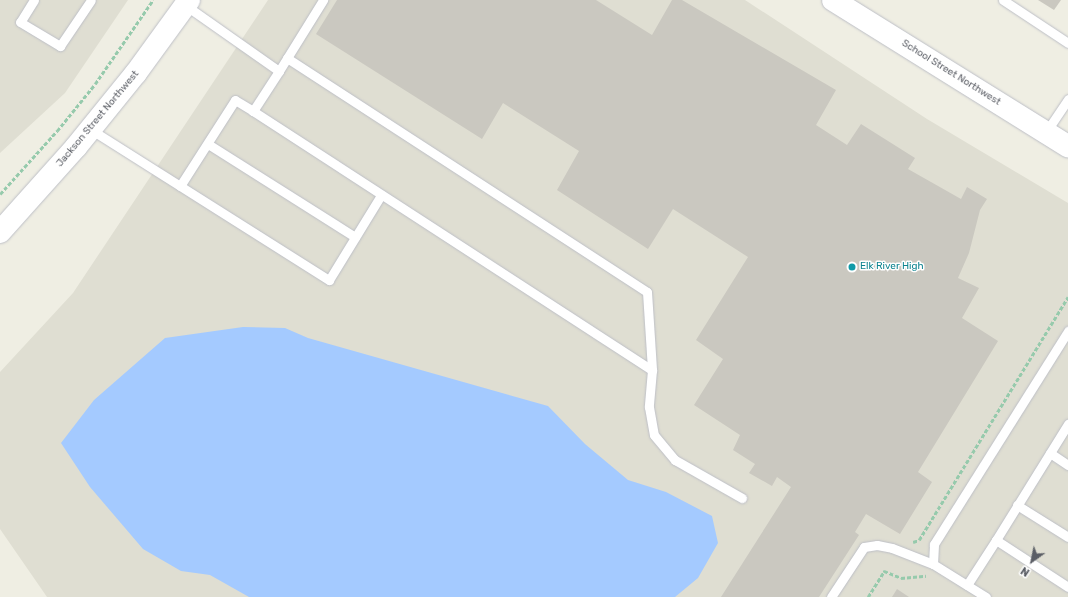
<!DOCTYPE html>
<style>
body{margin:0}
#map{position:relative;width:1068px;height:597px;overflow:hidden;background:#efeee3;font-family:Rubik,sans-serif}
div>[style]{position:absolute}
.education>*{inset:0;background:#dfded2}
.water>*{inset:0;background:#a4caff}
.building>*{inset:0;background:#cac8c0}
.path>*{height:2.5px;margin-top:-1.25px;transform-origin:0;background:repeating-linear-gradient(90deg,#96caac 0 4px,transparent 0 6px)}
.roads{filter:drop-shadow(0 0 1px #bdbfc6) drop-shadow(0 0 1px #bdbfc6)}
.lane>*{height:9px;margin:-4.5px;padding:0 4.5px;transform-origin:4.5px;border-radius:4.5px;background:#fff}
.secondary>*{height:22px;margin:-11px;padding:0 11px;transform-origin:11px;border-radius:11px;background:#fff}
.dots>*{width:11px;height:11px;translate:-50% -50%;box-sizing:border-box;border:2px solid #fff;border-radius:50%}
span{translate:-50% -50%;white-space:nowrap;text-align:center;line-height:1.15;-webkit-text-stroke:3px #fff;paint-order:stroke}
.street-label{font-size:10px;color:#5b5e65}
.culture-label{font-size:10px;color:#0d838f}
.left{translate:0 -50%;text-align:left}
.north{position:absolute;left:1012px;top:541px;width:40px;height:40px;-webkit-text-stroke:3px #fff;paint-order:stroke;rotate:213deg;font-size:11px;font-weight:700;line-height:16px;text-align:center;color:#5b5e65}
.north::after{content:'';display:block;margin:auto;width:14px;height:18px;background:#5b5e65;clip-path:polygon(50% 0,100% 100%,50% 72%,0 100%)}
</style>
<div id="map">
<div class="education">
<div style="clip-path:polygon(0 0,128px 0,65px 93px,0 153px)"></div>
<div style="clip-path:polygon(268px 0,745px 0,927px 119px,1068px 203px,1068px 597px,47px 597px,0 529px,0 372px,73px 293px)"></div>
</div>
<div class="water">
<div style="clip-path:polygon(243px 327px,285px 328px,308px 338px,548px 406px,585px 444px,628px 480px,666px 492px,712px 516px,718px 543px,698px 578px,675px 597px,249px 597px,210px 575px,181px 571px,143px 549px,90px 487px,61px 443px,94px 400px,165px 338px)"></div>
</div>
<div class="building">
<div style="clip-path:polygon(337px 0,596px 0,652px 35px,672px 0,682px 0,836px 90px,816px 125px,847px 145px,861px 124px,915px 158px,908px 169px,961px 199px,967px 187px,987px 199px,980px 210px,969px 253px,958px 278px,979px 288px,962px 318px,998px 341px,918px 472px,932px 482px,900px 534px,866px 514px,855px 532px,859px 535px,819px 597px,721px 597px,791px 487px,777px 477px,772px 486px,749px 473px,755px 464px,733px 450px,740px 435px,694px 405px,723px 359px,696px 340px,748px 257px,673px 209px,648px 249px,557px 190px,579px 151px,503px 103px,482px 139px,316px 34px)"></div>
<div style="clip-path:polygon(1038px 0,1061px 0,1054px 10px)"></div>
<div style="clip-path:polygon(897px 589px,909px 597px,892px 597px)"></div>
</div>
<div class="path">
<div style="left:0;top:194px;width:85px;rotate:-47.9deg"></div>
<div style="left:57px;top:131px;width:60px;rotate:-51deg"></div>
<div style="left:95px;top:84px;width:102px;rotate:-55.4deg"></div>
<div style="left:913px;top:542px;width:6px;rotate:-18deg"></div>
<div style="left:919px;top:540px;width:285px;rotate:-58.5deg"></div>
<div style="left:868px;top:597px;width:31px;rotate:-58deg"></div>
<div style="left:884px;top:571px;width:18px;rotate:22deg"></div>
<div style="left:901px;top:578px;width:25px;rotate:-5deg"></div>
</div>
<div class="roads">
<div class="lane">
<div style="left:34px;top:0;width:26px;rotate:122deg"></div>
<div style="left:20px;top:22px;width:47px;rotate:31deg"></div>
<div style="left:60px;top:46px;width:55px;rotate:-56deg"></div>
<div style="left:1003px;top:0;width:78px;rotate:33.5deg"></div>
<div style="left:185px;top:5px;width:115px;rotate:35.1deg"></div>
<div style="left:279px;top:71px;width:84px;rotate:-58.2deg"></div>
<div style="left:287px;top:58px;width:429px;rotate:33deg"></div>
<div style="left:647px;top:292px;width:78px;rotate:86.3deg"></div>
<div style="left:652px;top:370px;width:37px;rotate:95deg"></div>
<div style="left:649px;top:407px;width:28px;rotate:80deg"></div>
<div style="left:654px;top:435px;width:33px;rotate:50deg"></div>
<div style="left:675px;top:460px;width:77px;rotate:29.6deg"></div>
<div style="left:279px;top:71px;width:48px;rotate:123deg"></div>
<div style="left:253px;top:111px;width:476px;rotate:33deg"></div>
<div style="left:90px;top:129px;width:283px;rotate:32.3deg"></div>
<div style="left:329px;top:280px;width:100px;rotate:-58.5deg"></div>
<div style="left:1046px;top:132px;width:40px;rotate:-56deg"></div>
<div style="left:208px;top:144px;width:174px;rotate:32.3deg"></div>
<div style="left:180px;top:186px;width:102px;rotate:-57.4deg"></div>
<div style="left:235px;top:100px;width:21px;rotate:31deg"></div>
<div style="left:1050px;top:453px;width:22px;rotate:34deg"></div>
<div style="left:1017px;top:505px;width:60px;rotate:32.1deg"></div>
<div style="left:996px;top:540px;width:137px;rotate:-58.2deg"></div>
<div style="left:967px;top:585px;width:54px;rotate:-57.2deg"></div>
<div style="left:996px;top:540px;width:86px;rotate:33.1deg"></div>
<div style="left:831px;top:597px;width:60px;rotate:-56.6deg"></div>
<div style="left:864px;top:547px;width:13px;rotate:-9deg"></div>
<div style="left:877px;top:545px;width:15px;rotate:11deg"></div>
<div style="left:892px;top:548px;width:44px;rotate:21.3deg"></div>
<div style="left:986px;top:597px;width:62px;rotate:-148.1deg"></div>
<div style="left:933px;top:564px;width:20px;rotate:-87deg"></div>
<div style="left:934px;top:544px;width:252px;rotate:-57.8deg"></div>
</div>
<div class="secondary">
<div style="left:833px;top:0;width:277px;rotate:31.9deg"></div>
<div style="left:0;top:232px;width:114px;rotate:-48.2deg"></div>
<div style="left:76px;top:147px;width:95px;rotate:-51deg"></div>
<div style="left:136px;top:73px;width:90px;rotate:-54deg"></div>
</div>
</div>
<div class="dots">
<div style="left:852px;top:267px;background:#0f9aa8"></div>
</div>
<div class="street-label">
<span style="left:951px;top:73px;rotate:32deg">School Street Northwest</span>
<span style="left:98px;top:119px;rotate:-50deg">Jackson Street Northwest</span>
</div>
<div class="culture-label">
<span class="left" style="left:860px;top:267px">Elk River High</span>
</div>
<div class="north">N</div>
</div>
